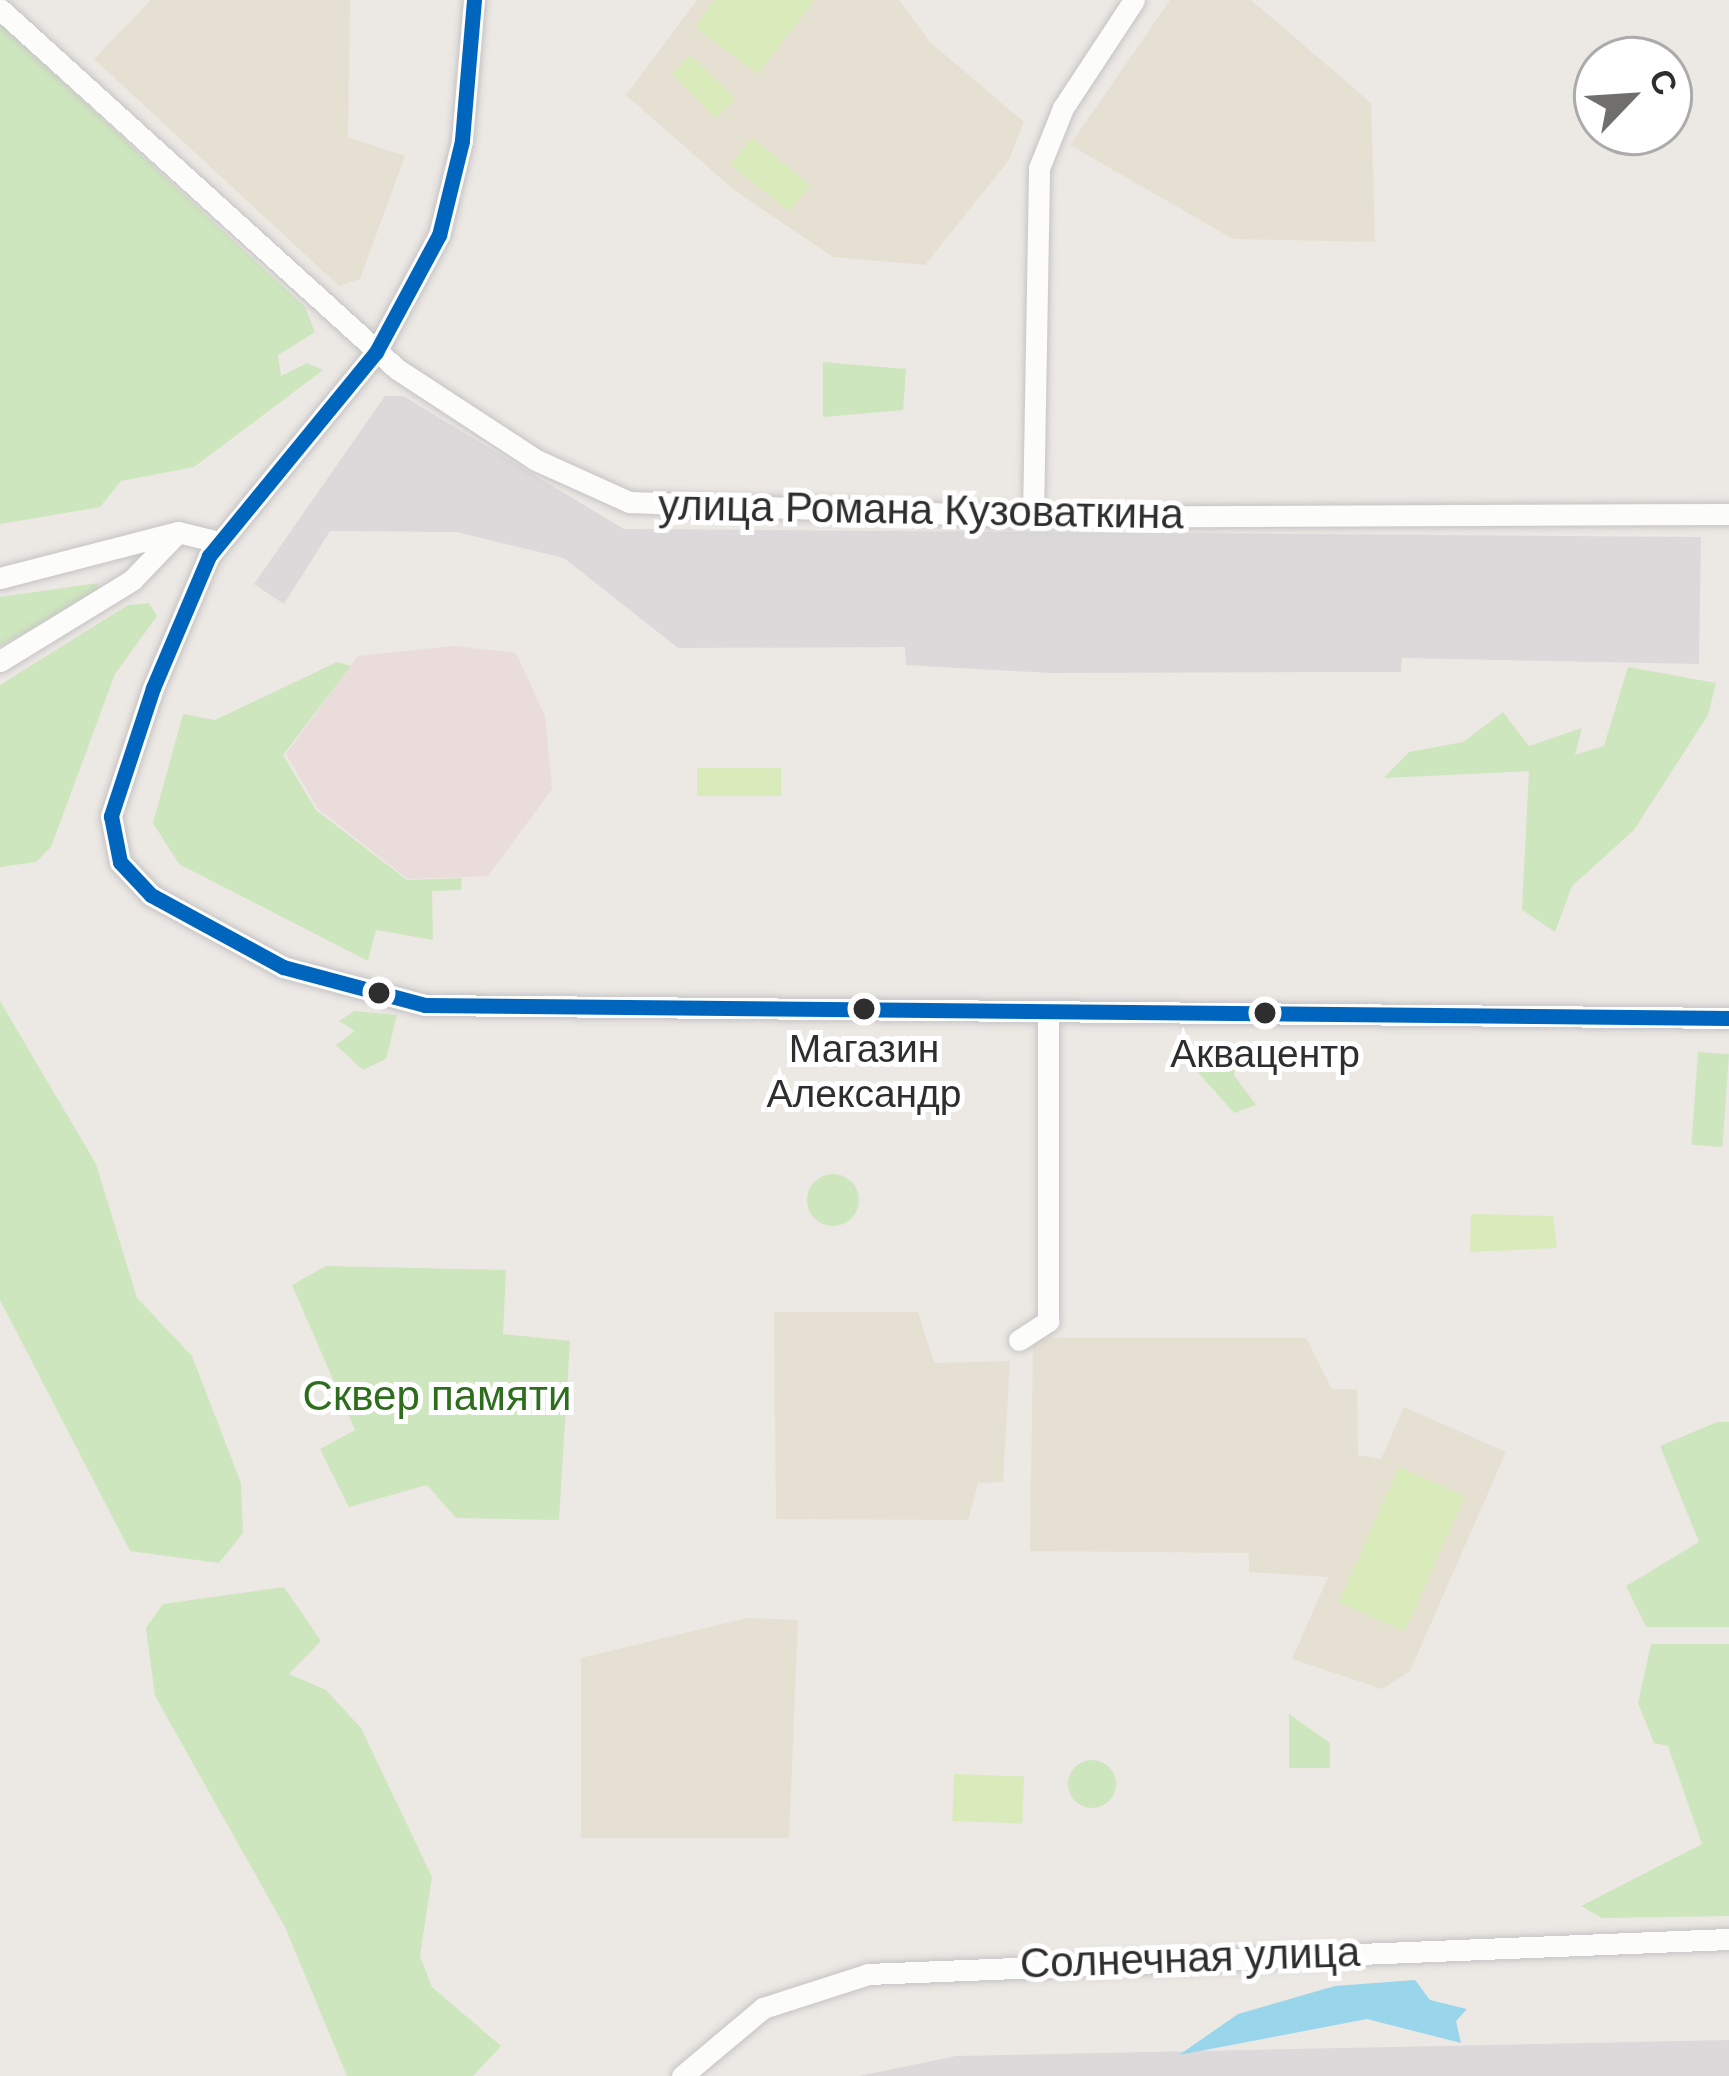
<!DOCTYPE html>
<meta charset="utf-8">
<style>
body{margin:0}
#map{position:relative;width:1729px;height:2076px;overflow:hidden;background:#ece8e4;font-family:"DM Sans",sans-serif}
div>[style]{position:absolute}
.industrial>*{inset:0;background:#dcd9db}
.education>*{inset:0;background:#e6e0d3}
.medical>*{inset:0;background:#e9dcdb}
.green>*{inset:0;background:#cee6be;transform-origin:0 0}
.round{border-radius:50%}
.pitch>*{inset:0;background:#d9eabb;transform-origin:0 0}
.water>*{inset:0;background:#99d6ec}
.roads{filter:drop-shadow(0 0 3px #c5c4c5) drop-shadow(0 0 3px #c5c4c5)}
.minor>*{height:21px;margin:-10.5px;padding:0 10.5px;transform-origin:10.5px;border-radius:10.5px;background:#fcfcfb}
.bus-1>*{height:15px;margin:-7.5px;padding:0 7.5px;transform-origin:7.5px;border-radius:7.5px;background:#0065bd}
.dots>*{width:33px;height:33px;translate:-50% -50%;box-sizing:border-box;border:6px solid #fff;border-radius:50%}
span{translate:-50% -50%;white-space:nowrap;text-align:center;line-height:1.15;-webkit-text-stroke:10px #fff;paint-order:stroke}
.bus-label{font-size:39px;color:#2e2e2e}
.street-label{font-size:42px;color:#2e2e2e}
.park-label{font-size:42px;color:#2c6e1b}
.north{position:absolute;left:1573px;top:36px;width:120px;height:120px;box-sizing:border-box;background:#fff;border:3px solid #ababab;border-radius:50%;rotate:65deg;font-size:33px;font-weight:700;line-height:48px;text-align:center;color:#2e2e2e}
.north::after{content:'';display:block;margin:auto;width:42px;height:54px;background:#706f6e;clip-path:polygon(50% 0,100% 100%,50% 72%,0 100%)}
</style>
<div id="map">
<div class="industrial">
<div style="clip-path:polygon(385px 396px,403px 396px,624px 529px,1701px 537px,1699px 664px,1402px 658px,1401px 672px,1050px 673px,906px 665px,905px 647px,678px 648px,564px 558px,457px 532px,330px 531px,284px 604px,254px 584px)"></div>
<div style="clip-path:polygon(1729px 2040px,1729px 2076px,859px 2076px,956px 2056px)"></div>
</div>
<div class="education">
<div style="clip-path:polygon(151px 0,350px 0,348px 137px,405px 156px,360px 279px,339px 286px,94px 59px)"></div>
<div style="clip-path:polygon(697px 0,899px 0,930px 42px,1024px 122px,1009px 160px,925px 265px,833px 257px,734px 190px,626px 95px)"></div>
<div style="clip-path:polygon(1170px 0,1251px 0,1371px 103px,1375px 242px,1233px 239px,1070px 145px)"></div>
<div style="clip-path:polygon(774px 1312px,918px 1312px,934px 1363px,1010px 1361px,1003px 1482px,978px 1483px,968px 1520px,776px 1519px)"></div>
<div style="clip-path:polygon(1033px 1338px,1306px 1338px,1332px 1389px,1357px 1389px,1358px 1455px,1381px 1459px,1404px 1407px,1506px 1452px,1410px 1671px,1382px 1689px,1292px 1659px,1328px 1577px,1249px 1572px,1249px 1553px,1030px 1551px)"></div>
<div style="clip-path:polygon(747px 1618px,798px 1620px,789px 1838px,581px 1838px,581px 1658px)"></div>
</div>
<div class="medical">
<div style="clip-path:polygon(454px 646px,516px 653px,545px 716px,552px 789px,488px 876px,408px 879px,318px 809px,286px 754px,358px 656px)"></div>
</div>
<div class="green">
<div style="clip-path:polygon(0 24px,305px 307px,315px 332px,278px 355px,281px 376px,307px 363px,323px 370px,194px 467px,121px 481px,100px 507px,0 524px)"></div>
<div style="clip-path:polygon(823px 362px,906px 369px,903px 410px,823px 417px)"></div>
<div style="clip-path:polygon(98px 583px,100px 592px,0 646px,0 597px)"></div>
<div style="clip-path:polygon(149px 603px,157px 616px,115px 674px,51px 847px,36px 862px,0 867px,0 685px,128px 605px)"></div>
<div style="clip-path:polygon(337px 662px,351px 666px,283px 755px,316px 810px,407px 880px,462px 878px,461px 890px,432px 891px,433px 940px,376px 930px,368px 961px,179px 864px,153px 823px,183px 714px,215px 720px)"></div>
<div style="clip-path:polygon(1628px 667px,1716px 683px,1708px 715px,1634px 830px,1572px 886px,1555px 932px,1522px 910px,1529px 771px,1384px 778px,1409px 752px,1463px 742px,1503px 712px,1529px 746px,1582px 728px,1575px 755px,1604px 746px)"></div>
<div style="clip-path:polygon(0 1001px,96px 1164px,137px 1298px,192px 1356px,241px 1483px,243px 1533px,219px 1563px,130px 1551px,0 1300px)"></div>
<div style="clip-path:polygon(354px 1011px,397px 1015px,386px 1059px,363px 1070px,336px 1045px,355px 1031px,339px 1021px)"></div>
<div style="clip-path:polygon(1207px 1049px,1240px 1049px,1234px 1075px,1256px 1105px,1234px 1113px,1189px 1062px)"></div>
<div style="left:1698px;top:1052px;width:31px;height:93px;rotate:4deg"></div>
<div class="round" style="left:807px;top:1174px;width:52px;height:52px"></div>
<div style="clip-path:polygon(326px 1266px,506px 1270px,503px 1334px,570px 1341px,559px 1520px,456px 1518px,427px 1485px,349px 1507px,320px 1449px,355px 1430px,292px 1285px)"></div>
<div style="clip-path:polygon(1717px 1422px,1729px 1422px,1729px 1627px,1646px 1627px,1626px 1586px,1699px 1542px,1660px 1446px)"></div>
<div style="clip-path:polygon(284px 1587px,321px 1641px,289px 1674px,326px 1690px,361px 1728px,432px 1877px,420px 1956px,432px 1987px,501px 2046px,473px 2076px,347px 2076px,285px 1927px,155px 1696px,146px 1628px,163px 1604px)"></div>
<div style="clip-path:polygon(1651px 1644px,1729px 1644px,1729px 1916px,1602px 1918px,1581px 1906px,1702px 1844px,1668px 1746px,1654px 1743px,1638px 1703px)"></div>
<div style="clip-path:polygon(1289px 1714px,1330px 1743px,1330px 1768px,1289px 1768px)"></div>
<div class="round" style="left:1068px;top:1760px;width:48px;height:48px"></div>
</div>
<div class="pitch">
<div style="clip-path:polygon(715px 0,814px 0,758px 74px,695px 27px)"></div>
<div style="left:691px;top:55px;width:62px;height:27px;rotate:45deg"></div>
<div style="left:752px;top:138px;width:75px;height:34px;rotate:39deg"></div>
<div style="left:697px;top:768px;width:84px;height:28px"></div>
<div style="clip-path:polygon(1471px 1214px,1553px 1216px,1557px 1248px,1470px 1252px)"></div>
<div style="left:1399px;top:1467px;width:72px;height:148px;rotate:24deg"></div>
<div style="left:954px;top:1774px;width:70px;height:47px;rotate:2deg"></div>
</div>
<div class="water">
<div style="clip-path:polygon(1415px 1980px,1430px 2000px,1467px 2009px,1456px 2021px,1461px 2043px,1367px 2019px,1179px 2055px,1238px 2014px,1335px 1986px)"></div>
</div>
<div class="roads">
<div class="minor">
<div style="left:474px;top:0;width:142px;rotate:94.9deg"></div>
<div style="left:462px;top:141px;width:97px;rotate:103.7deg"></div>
<div style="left:439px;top:235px;width:133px;rotate:118.3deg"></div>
<div style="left:376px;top:352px;width:264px;rotate:129.3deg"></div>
<div style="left:209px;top:556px;width:143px;rotate:113deg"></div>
<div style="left:153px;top:688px;width:135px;rotate:108.2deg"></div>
<div style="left:111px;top:816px;width:47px;rotate:78.9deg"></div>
<div style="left:120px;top:862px;width:45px;rotate:46.8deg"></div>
<div style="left:151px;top:895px;width:150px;rotate:28.6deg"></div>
<div style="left:283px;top:967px;width:147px;rotate:15deg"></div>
<div style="left:425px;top:1005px;width:1304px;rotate:0.57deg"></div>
<div style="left:0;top:9px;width:536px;rotate:42.2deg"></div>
<div style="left:397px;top:369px;width:166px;rotate:33.2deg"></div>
<div style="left:536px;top:460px;width:102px;rotate:24.3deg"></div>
<div style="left:629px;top:502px;width:404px;rotate:2.1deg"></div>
<div style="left:1033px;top:517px;width:696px;rotate:-0.25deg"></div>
<div style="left:1033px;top:517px;width:349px;rotate:-89deg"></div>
<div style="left:1039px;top:168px;width:65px;rotate:-68.2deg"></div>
<div style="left:1063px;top:108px;width:129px;rotate:-56.7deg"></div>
<div style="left:0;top:578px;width:184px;rotate:-14.5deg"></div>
<div style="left:178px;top:532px;width:42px;rotate:13.7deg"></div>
<div style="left:0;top:661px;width:155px;rotate:-31.5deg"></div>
<div style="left:132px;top:580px;width:66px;rotate:-46.2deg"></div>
<div style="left:1019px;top:1340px;width:35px;rotate:-33deg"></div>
<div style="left:1048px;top:1321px;width:307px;rotate:-90deg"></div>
<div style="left:682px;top:2076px;width:106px;rotate:-40deg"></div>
<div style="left:763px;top:2008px;width:110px;rotate:-17.9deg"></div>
<div style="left:868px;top:1974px;width:862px;rotate:-2.33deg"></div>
</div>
</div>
<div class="bus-1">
<div style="left:474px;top:0;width:142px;rotate:94.9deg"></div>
<div style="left:462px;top:141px;width:97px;rotate:103.7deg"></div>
<div style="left:439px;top:235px;width:133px;rotate:118.3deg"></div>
<div style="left:376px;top:352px;width:264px;rotate:129.3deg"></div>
<div style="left:209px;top:556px;width:143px;rotate:113deg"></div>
<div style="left:153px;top:688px;width:135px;rotate:108.2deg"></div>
<div style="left:111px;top:816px;width:47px;rotate:78.9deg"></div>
<div style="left:120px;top:862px;width:45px;rotate:46.8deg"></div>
<div style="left:151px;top:895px;width:150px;rotate:28.6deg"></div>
<div style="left:283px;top:967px;width:147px;rotate:15deg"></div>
<div style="left:425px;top:1005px;width:1304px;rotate:0.57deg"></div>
</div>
<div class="dots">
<div style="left:379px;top:993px;background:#2e2e2e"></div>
<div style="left:864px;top:1009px;background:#2e2e2e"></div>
<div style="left:1265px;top:1013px;background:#2e2e2e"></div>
</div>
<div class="bus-label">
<span style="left:864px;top:1072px">Магазин<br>Александр</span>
<span style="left:1265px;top:1054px">Аквацентр</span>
</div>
<div class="street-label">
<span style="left:921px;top:510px;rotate:1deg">улица Романа Кузоваткина</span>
<span style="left:1190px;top:1958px;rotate:-2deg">Солнечная улица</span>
</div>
<div class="park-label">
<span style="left:437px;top:1396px">Сквер памяти</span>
</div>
<div class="north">С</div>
</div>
